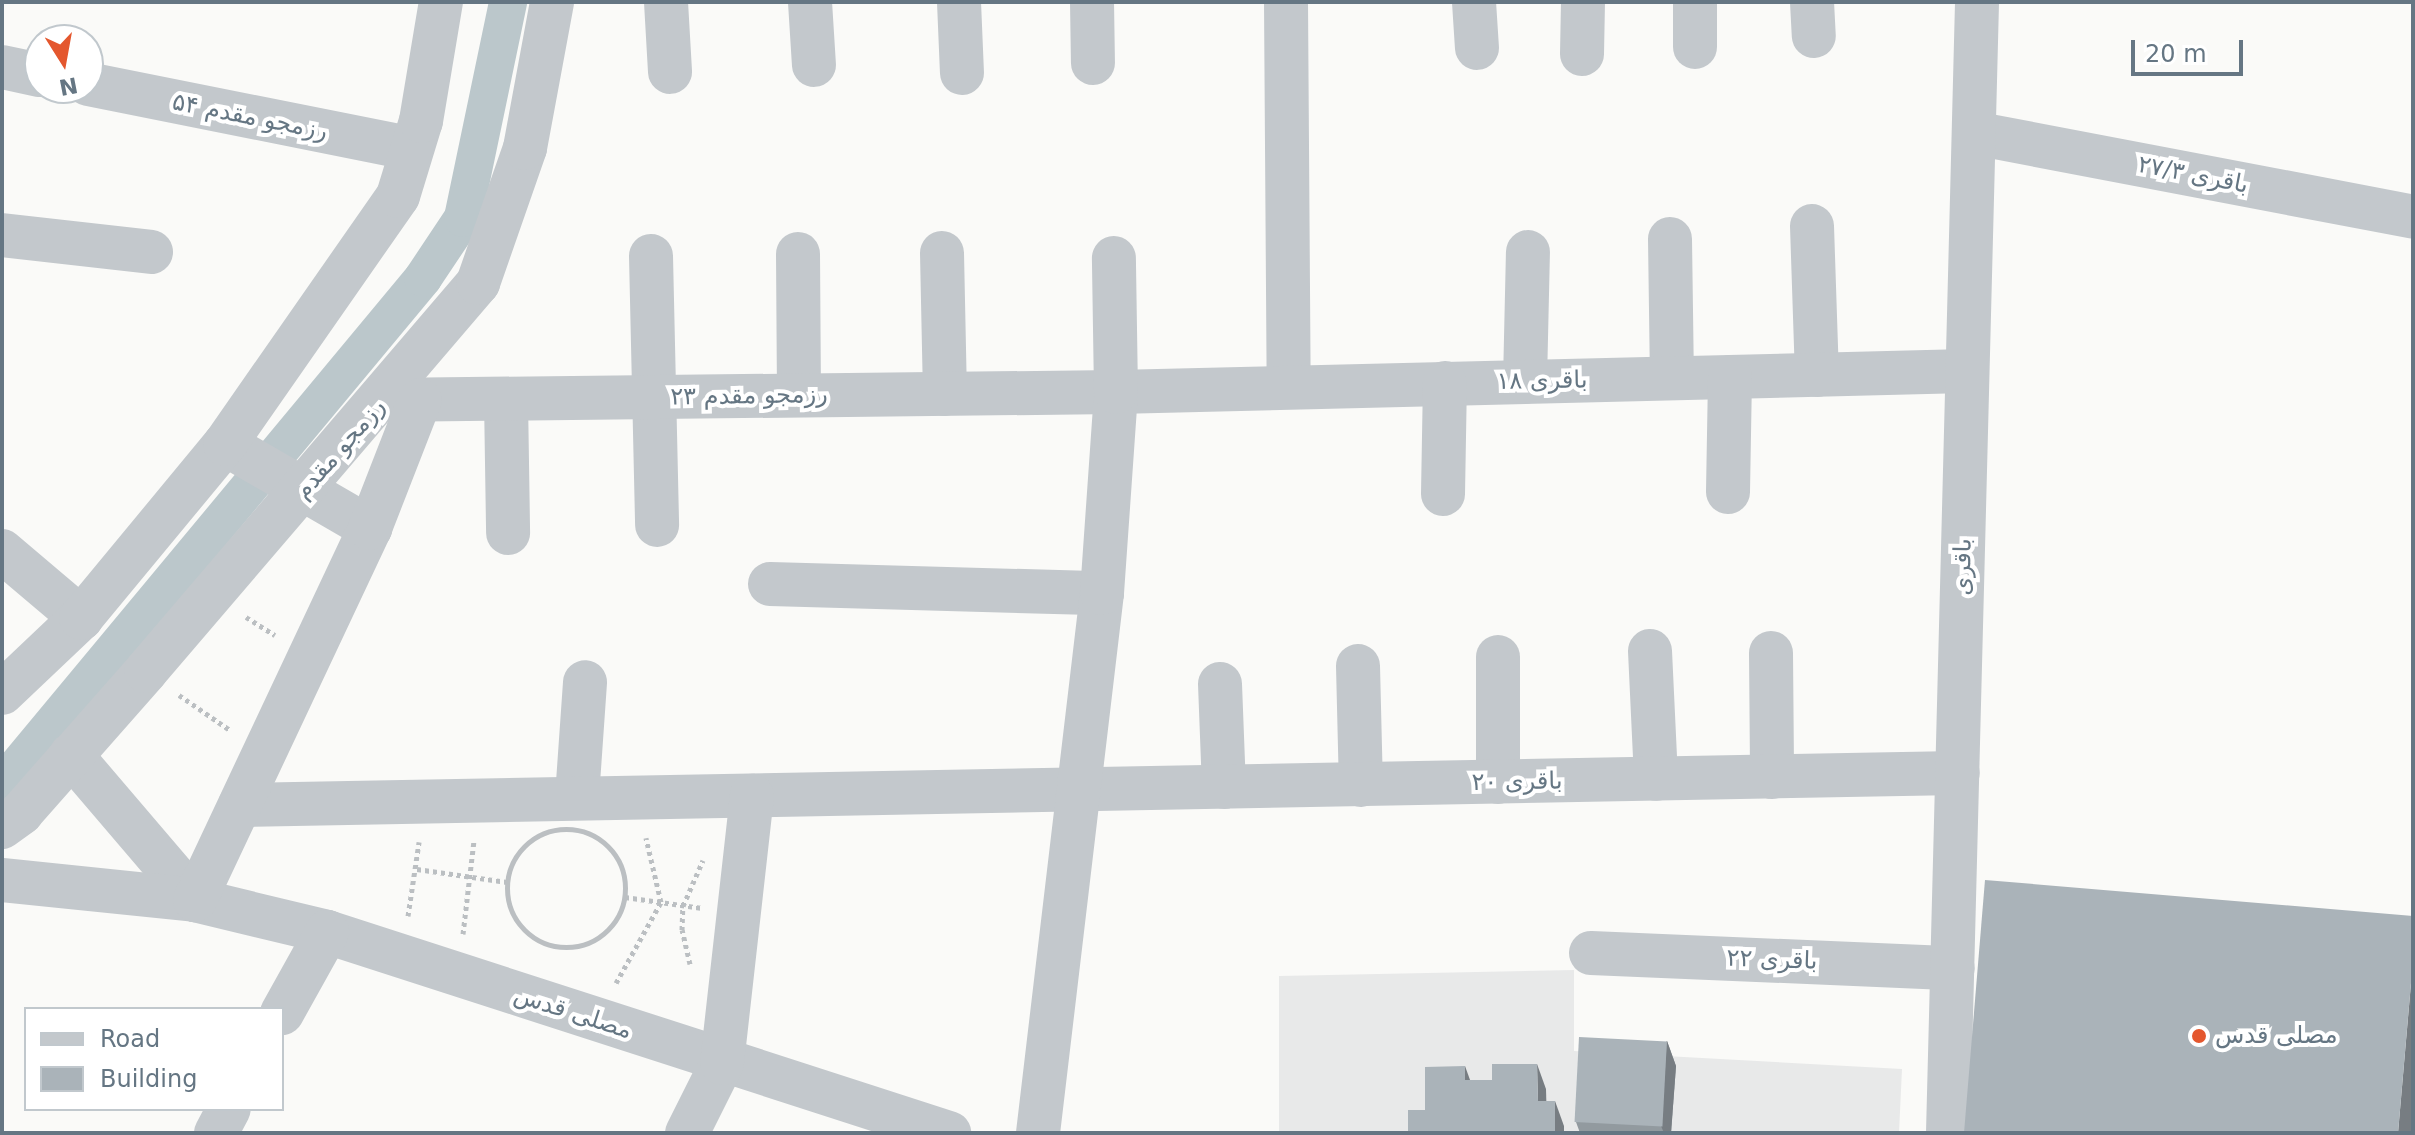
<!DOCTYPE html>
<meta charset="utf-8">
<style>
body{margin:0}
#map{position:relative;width:2415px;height:1135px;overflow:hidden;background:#fafaf8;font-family:"DejaVu Sans","Noto Sans Arabic",sans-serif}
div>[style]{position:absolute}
.built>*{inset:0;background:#e8e9e9}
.canal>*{height:38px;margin:-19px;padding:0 19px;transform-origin:19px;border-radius:19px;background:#bbc7cb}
.path>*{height:5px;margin-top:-2.5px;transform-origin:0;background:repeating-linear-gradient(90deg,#bbbfc2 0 4px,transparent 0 8px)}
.path>.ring{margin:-2.5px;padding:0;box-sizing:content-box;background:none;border:5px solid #bbbfc2;border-radius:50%}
.minor>*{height:44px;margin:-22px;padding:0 22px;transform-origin:22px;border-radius:22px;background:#c3c8cc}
.wall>*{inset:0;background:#929a9f}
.shaded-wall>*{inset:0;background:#777d82}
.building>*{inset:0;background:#aab3b9;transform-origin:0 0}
.dots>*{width:22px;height:22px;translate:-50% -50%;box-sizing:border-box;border:4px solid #fff;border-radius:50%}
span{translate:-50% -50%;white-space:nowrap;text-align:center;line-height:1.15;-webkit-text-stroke:8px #fff;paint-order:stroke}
.street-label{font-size:24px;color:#657683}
.poi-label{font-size:24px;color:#657683}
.left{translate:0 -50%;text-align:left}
.frame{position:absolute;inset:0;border:4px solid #657683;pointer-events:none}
.legend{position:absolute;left:24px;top:1007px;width:260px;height:104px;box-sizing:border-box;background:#fff;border:2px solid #c1c8cd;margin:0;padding:10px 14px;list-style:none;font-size:24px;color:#657683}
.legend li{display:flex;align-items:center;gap:16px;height:40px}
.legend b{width:40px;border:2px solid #c1c8cd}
.north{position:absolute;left:24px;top:24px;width:80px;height:80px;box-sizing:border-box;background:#fff;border:2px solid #c1c8cd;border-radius:50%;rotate:169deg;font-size:22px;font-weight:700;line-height:32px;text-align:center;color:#657683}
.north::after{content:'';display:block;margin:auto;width:28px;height:36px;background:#e4572e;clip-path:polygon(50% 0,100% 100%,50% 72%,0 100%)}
.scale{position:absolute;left:2131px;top:40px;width:112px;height:36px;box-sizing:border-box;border:4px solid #657683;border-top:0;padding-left:10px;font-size:24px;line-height:28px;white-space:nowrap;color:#657683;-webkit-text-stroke:6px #fff;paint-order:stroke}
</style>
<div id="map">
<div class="built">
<div style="clip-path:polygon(1574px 970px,1574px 1051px,1902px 1069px,1899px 1133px,1279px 1133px,1279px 976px)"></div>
</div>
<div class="canal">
<div style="left:5px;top:781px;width:654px;rotate:-50.27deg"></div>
<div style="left:423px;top:278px;width:72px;rotate:-56.3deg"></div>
<div style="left:463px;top:218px;width:221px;rotate:-78.2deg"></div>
</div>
<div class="path">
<div style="left:246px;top:617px;width:34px;rotate:32deg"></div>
<div style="left:179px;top:695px;width:62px;rotate:34.5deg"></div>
<div class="ring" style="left:507px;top:829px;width:113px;height:113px"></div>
<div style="left:417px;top:869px;width:91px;rotate:8.2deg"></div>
<div style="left:625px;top:897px;width:78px;rotate:8.1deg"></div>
<div style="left:408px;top:916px;width:75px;rotate:-81.5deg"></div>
<div style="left:463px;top:934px;width:94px;rotate:-83.3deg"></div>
<div style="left:690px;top:964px;width:35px;rotate:-103deg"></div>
<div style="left:682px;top:930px;width:24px;rotate:-88deg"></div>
<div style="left:683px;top:906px;width:50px;rotate:-66.5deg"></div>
<div style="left:616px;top:983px;width:93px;rotate:-60.9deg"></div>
<div style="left:661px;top:902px;width:66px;rotate:-103.2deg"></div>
</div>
<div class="minor">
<div style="left:666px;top:2px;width:70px;rotate:86.7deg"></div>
<div style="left:810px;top:2px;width:63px;rotate:86.4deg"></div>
<div style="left:959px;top:2px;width:71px;rotate:87.6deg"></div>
<div style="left:1092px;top:2px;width:61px;rotate:89.1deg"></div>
<div style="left:1286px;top:2px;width:385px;rotate:89.6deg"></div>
<div style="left:1474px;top:2px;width:46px;rotate:86.3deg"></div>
<div style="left:1695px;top:2px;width:45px;rotate:90deg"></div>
<div style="left:1812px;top:2px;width:34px;rotate:87deg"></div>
<div style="left:1582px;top:54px;width:52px;rotate:-88.9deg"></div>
<div style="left:2px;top:67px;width:39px;rotate:12deg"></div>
<div style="left:88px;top:84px;width:330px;rotate:11.3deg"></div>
<div style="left:1974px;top:133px;width:447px;rotate:10.8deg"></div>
<div style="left:1812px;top:226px;width:149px;rotate:88.1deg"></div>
<div style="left:2px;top:235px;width:150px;rotate:6.5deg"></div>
<div style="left:1670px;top:239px;width:139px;rotate:89.2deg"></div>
<div style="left:942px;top:253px;width:141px;rotate:88.8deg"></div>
<div style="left:798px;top:254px;width:141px;rotate:89.6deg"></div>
<div style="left:651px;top:256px;width:269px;rotate:88.7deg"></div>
<div style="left:1525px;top:382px;width:130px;rotate:-88.7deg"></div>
<div style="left:506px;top:399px;width:134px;rotate:89.1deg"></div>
<div style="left:382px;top:400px;width:734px;rotate:-0.62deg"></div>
<div style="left:1116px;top:392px;width:851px;rotate:-1.41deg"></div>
<div style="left:225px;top:444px;width:168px;rotate:30.1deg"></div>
<div style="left:1728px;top:492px;width:115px;rotate:-89deg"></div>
<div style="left:1443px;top:494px;width:111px;rotate:-89deg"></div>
<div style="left:2px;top:551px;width:104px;rotate:40.3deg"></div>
<div style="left:770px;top:584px;width:332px;rotate:1.6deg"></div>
<div style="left:1650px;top:651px;width:128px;rotate:87.3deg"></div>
<div style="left:1771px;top:653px;width:124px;rotate:89.5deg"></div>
<div style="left:1358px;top:666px;width:119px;rotate:88.6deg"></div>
<div style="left:1220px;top:684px;width:103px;rotate:87.8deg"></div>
<div style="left:2px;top:693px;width:109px;rotate:-43.5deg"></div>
<div style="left:81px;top:618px;width:226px;rotate:-50.4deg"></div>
<div style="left:225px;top:444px;width:302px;rotate:-55.1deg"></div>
<div style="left:398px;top:196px;width:78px;rotate:-73deg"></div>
<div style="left:421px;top:121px;width:121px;rotate:-80.5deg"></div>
<div style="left:71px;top:755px;width:191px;rotate:49.5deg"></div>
<div style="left:1498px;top:782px;width:125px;rotate:-90deg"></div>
<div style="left:577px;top:797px;width:115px;rotate:-86deg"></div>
<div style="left:240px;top:805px;width:1718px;rotate:-1.07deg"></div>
<div style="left:2px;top:827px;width:24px;rotate:-36deg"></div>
<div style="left:21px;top:813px;width:189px;rotate:-48.6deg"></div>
<div style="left:146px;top:671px;width:511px;rotate:-49.45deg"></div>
<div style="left:478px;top:283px;width:143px;rotate:-70.8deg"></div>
<div style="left:525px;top:148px;width:148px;rotate:-79.5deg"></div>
<div style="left:2px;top:880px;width:194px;rotate:5.9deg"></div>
<div style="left:195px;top:900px;width:136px;rotate:13.6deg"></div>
<div style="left:327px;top:932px;width:654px;rotate:17.91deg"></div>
<div style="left:195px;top:900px;width:411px;rotate:-64.8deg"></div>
<div style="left:370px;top:528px;width:137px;rotate:-68.7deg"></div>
<div style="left:1591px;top:953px;width:362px;rotate:2.4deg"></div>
<div style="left:282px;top:1013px;width:93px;rotate:-60.9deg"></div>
<div style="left:216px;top:1133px;width:27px;rotate:-62deg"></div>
<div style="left:687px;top:1133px;width:78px;rotate:-63.4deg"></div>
<div style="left:722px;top:1063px;width:269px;rotate:-83.6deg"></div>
<div style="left:1038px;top:1133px;width:544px;rotate:-83.24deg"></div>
<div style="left:1102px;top:593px;width:201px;rotate:-86deg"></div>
<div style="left:1116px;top:392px;width:134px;rotate:-90.9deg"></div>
<div style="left:1948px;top:1133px;width:1131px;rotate:-88.53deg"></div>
</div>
<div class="wall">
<div style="clip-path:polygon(1667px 1041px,1676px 1066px,1671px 1133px,1580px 1133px,1576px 1122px)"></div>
</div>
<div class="shaded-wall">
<div style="clip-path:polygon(2413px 960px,2412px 1133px,2398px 1133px)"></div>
<div style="clip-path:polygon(1667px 1041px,1676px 1066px,1671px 1133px,1664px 1133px,1661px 1126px)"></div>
<div style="clip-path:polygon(1537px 1064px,1546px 1089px,1547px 1126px,1538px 1101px)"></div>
<div style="clip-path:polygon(1465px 1066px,1474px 1091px,1465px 1080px)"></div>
<div style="clip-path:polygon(1555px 1101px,1564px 1126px,1564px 1133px,1555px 1133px)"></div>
</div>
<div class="building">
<div style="clip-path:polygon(1985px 880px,2413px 916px,2413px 960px,2398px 1133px,1964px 1133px)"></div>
<div style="left:1579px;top:1037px;width:88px;height:85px;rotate:3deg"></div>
<div style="clip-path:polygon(1492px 1064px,1537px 1064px,1538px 1101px,1555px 1101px,1555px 1133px,1408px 1133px,1408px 1110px,1425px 1110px,1425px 1067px,1465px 1066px,1465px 1080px,1492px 1080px)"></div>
</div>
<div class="dots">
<div style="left:2199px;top:1036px;background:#e4572e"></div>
</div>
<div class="street-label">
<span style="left:250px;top:117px;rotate:11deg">رزمجو مقدم ۵۴</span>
<span style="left:2193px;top:175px;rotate:11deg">باقری ۲۷/۳</span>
<span style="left:1542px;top:381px;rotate:-1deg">باقری ۱۸</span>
<span style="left:749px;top:396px;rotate:-1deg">رزمجو مقدم ۲۳</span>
<span style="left:340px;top:449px;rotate:-49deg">رزمجو مقدم</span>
<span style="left:1963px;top:567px;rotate:-89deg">باقری</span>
<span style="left:1517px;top:782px;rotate:-1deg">باقری ۲۰</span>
<span style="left:1772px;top:960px;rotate:2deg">باقری ۲۲</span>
<span style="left:573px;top:1013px;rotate:18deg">مصلی قدس</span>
</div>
<div class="poi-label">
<span class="left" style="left:2215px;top:1036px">مصلی قدس</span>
</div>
<div class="frame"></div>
<ul class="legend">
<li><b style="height:10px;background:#c3c8cc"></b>Road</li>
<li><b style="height:22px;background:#aab3b9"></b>Building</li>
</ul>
<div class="north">N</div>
<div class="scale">20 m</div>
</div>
